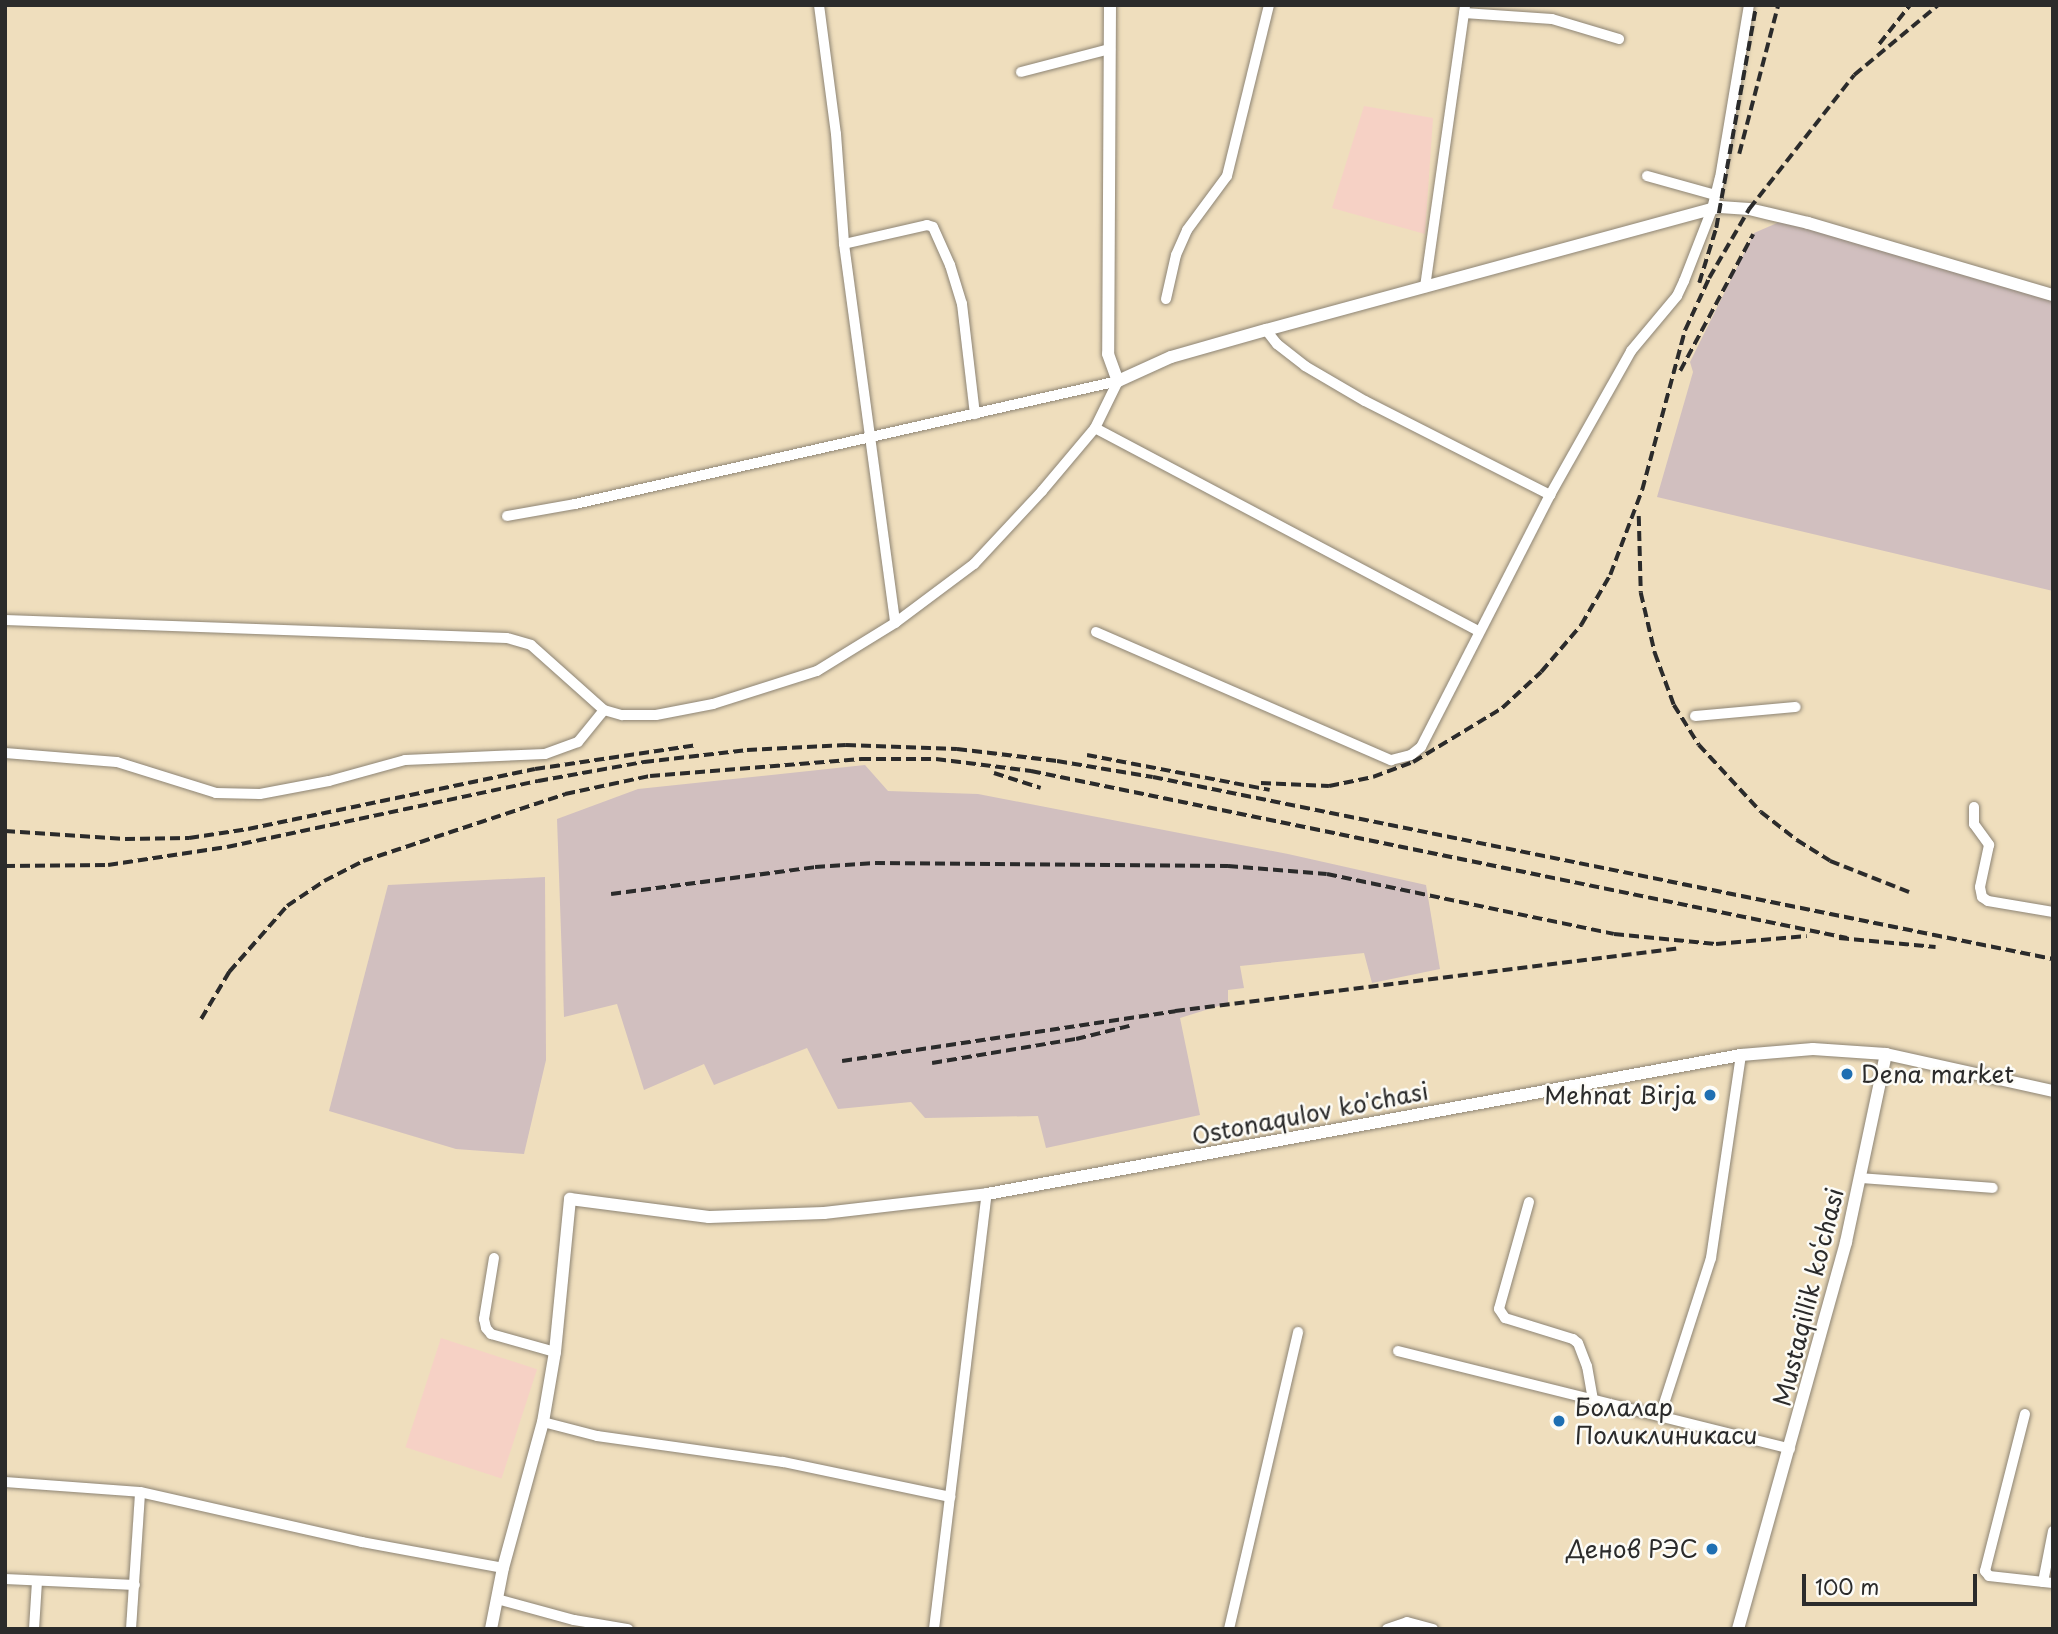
<!DOCTYPE html>
<meta charset="utf-8">
<style>
body{margin:0}
#map{position:relative;width:2058px;height:1634px;overflow:hidden;background:#efdebd;font-family:"Playpen Sans",sans-serif}
div>[style]{position:absolute}
.built>*{inset:0;background:#f6d1c5;transform-origin:0 0}
.industrial>*{inset:0;background:#d1bfbf}
.roads{filter:drop-shadow(0 0 2px #8d8474) drop-shadow(0 0 2px #8d8474)}
.minor>*{height:10px;margin:-5px;padding:0 5px;transform-origin:5px;border-radius:5px;background:#fff}
.tertiary>*{height:12px;margin:-6px;padding:0 6px;transform-origin:6px;border-radius:6px;background:#fff}
.rail>*{height:3.5px;margin-top:-1.75px;transform-origin:0;background:repeating-linear-gradient(90deg,#2b2b2b 0 10px,transparent 0 15px)}
.dots>*{width:19px;height:19px;translate:-50% -50%;box-sizing:border-box;border:4px solid #fdfcf7;border-radius:50%}
span{translate:-50% -50%;white-space:nowrap;text-align:center;line-height:1.15;-webkit-text-stroke:5px #fdfcf7;paint-order:stroke}
.poi-label{font-size:24px;color:#2b2b2b}
.left{translate:0 -50%;text-align:left}
.right{translate:-100% -50%;text-align:right}
.street-label{font-size:24px;color:#2b2b2b}
.frame{position:absolute;inset:0;border:7px solid #2b2b2b;pointer-events:none}
.scale{position:absolute;left:1802px;top:1574px;width:175px;height:32px;box-sizing:border-box;border:4px solid #2b2b2b;border-top:0;padding-left:9px;font-size:21px;line-height:24px;white-space:nowrap;color:#2b2b2b;-webkit-text-stroke:5px #fdfcf7;paint-order:stroke}
</style>
<div id="map">
<div class="built">
<div style="clip-path:polygon(1364px 106px,1433px 118px,1425px 234px,1332px 208px)"></div>
<div style="left:441px;top:1338px;width:101px;height:115px;rotate:18deg"></div>
</div>
<div class="industrial">
<div style="clip-path:polygon(1784px 220px,2053px 301px,2053px 591px,1657px 497px,1693px 372px,1690px 362px,1754px 233px)"></div>
<div style="clip-path:polygon(865px 765px,888px 791px,978px 794px,1288px 854px,1426px 885px,1440px 969px,1372px 983px,1364px 953px,1240px 966px,1244px 988px,1228px 990px,1228px 1003px,1180px 1018px,1200px 1115px,1046px 1148px,1038px 1116px,925px 1118px,911px 1102px,838px 1109px,807px 1048px,714px 1085px,704px 1064px,644px 1090px,617px 1004px,564px 1017px,557px 819px,638px 789px)"></div>
<div style="clip-path:polygon(545px 877px,546px 1060px,524px 1154px,456px 1149px,329px 1111px,388px 885px)"></div>
</div>
<div class="roads">
<div class="minor">
<div style="left:819px;top:5px;width:130px;rotate:82.5deg"></div>
<div style="left:836px;top:134px;width:110px;rotate:85.8deg"></div>
<div style="left:844px;top:244px;width:382px;rotate:82.3deg"></div>
<div style="left:1464px;top:13px;width:88px;rotate:3.9deg"></div>
<div style="left:1552px;top:19px;width:70px;rotate:16.6deg"></div>
<div style="left:1021px;top:72px;width:92px;rotate:-14.5deg"></div>
<div style="left:1647px;top:176px;width:71px;rotate:15.6deg"></div>
<div style="left:844px;top:244px;width:85px;rotate:-12.9deg"></div>
<div style="left:927px;top:225px;width:6px;rotate:18deg"></div>
<div style="left:933px;top:227px;width:42px;rotate:65.9deg"></div>
<div style="left:950px;top:265px;width:41px;rotate:72.9deg"></div>
<div style="left:962px;top:304px;width:111px;rotate:83.3deg"></div>
<div style="left:1425px;top:287px;width:285px;rotate:-81.9deg"></div>
<div style="left:1166px;top:299px;width:45px;rotate:-77.2deg"></div>
<div style="left:1176px;top:255px;width:27px;rotate:-66deg"></div>
<div style="left:1187px;top:230px;width:67px;rotate:-53.5deg"></div>
<div style="left:1227px;top:176px;width:176px;rotate:-76.2deg"></div>
<div style="left:1266px;top:330px;width:18px;rotate:52deg"></div>
<div style="left:1277px;top:344px;width:36px;rotate:38deg"></div>
<div style="left:1305px;top:366px;width:69px;rotate:30.3deg"></div>
<div style="left:1365px;top:401px;width:208px;rotate:26.9deg"></div>
<div style="left:1095px;top:428px;width:434px;rotate:27.9deg"></div>
<div style="left:507px;top:516px;width:69px;rotate:-10deg"></div>
<div style="left:575px;top:504px;width:557px;rotate:-12.76deg"></div>
<div style="left:5px;top:620px;width:502px;rotate:2.05deg"></div>
<div style="left:507px;top:638px;width:25px;rotate:16deg"></div>
<div style="left:531px;top:645px;width:98px;rotate:41.7deg"></div>
<div style="left:604px;top:710px;width:19px;rotate:16deg"></div>
<div style="left:622px;top:715px;width:34px"></div>
<div style="left:656px;top:715px;width:58px;rotate:-10.9deg"></div>
<div style="left:713px;top:704px;width:109px;rotate:-17.6deg"></div>
<div style="left:817px;top:671px;width:92px;rotate:-31.6deg"></div>
<div style="left:895px;top:623px;width:99px;rotate:-36.8deg"></div>
<div style="left:974px;top:564px;width:100px;rotate:-47deg"></div>
<div style="left:1042px;top:491px;width:82px;rotate:-49.9deg"></div>
<div style="left:1095px;top:428px;width:52px;rotate:-63.9deg"></div>
<div style="left:1096px;top:632px;width:322px;rotate:23.5deg"></div>
<div style="left:1391px;top:760px;width:21px;rotate:-14deg"></div>
<div style="left:1411px;top:755px;width:13px;rotate:-39deg"></div>
<div style="left:1421px;top:747px;width:283px;rotate:-62.9deg"></div>
<div style="left:1550px;top:495px;width:165px;rotate:-60.6deg"></div>
<div style="left:1631px;top:351px;width:72px;rotate:-50.1deg"></div>
<div style="left:1677px;top:296px;width:17px;rotate:-65deg"></div>
<div style="left:1684px;top:281px;width:77px;rotate:-68.7deg"></div>
<div style="left:1712px;top:209px;width:32px;rotate:-76deg"></div>
<div style="left:1720px;top:178px;width:175px;rotate:-80.5deg"></div>
<div style="left:1695px;top:716px;width:101px;rotate:-5.1deg"></div>
<div style="left:5px;top:753px;width:112px;rotate:4.6deg"></div>
<div style="left:117px;top:762px;width:104px;rotate:17.4deg"></div>
<div style="left:216px;top:793px;width:44px;rotate:1.3deg"></div>
<div style="left:260px;top:794px;width:70px;rotate:-10.7deg"></div>
<div style="left:329px;top:781px;width:79px;rotate:-15.4deg"></div>
<div style="left:405px;top:760px;width:140px;rotate:-2.5deg"></div>
<div style="left:545px;top:754px;width:35px;rotate:-20deg"></div>
<div style="left:578px;top:742px;width:41px;rotate:-50.9deg"></div>
<div style="left:1974px;top:807px;width:17px;rotate:90deg"></div>
<div style="left:1974px;top:824px;width:26px;rotate:54deg"></div>
<div style="left:1989px;top:845px;width:43px;rotate:102.1deg"></div>
<div style="left:1980px;top:887px;width:10px;rotate:79deg"></div>
<div style="left:1982px;top:897px;width:7px;rotate:34deg"></div>
<div style="left:1988px;top:901px;width:66px;rotate:9.6deg"></div>
<div style="left:1860px;top:1178px;width:133px;rotate:4.3deg"></div>
<div style="left:1529px;top:1202px;width:111px;rotate:105.7deg"></div>
<div style="left:1499px;top:1309px;width:11px;rotate:56deg"></div>
<div style="left:1505px;top:1318px;width:71px;rotate:17.2deg"></div>
<div style="left:1573px;top:1339px;width:6px;rotate:39deg"></div>
<div style="left:1578px;top:1343px;width:25px;rotate:69deg"></div>
<div style="left:1587px;top:1366px;width:35px;rotate:80deg"></div>
<div style="left:494px;top:1258px;width:62px;rotate:99.3deg"></div>
<div style="left:484px;top:1319px;width:9px;rotate:77deg"></div>
<div style="left:486px;top:1328px;width:8px;rotate:50deg"></div>
<div style="left:491px;top:1334px;width:66px;rotate:15.7deg"></div>
<div style="left:1398px;top:1351px;width:404px;rotate:14deg"></div>
<div style="left:2025px;top:1414px;width:162px;rotate:104.3deg"></div>
<div style="left:1985px;top:1571px;width:6px;rotate:51deg"></div>
<div style="left:1989px;top:1576px;width:64px;rotate:6.2deg"></div>
<div style="left:1660px;top:1416px;width:166px;rotate:-72.1deg"></div>
<div style="left:1711px;top:1258px;width:205px;rotate:-81.6deg"></div>
<div style="left:543px;top:1422px;width:56px;rotate:14.5deg"></div>
<div style="left:597px;top:1436px;width:188px;rotate:8deg"></div>
<div style="left:783px;top:1462px;width:171px;rotate:11.8deg"></div>
<div style="left:5px;top:1482px;width:135px;rotate:4.2deg"></div>
<div style="left:140px;top:1492px;width:228px;rotate:12.7deg"></div>
<div style="left:362px;top:1542px;width:143px;rotate:10.4deg"></div>
<div style="left:5px;top:1579px;width:130px;rotate:2.6deg"></div>
<div style="left:2043px;top:1582px;width:52px;rotate:-78.9deg"></div>
<div style="left:497px;top:1599px;width:80px;rotate:15.3deg"></div>
<div style="left:574px;top:1620px;width:55px;rotate:9.5deg"></div>
<div style="left:34px;top:1629px;width:48px;rotate:-86.4deg"></div>
<div style="left:131px;top:1629px;width:137px;rotate:-86.2deg"></div>
<div style="left:934px;top:1629px;width:438px;rotate:-83.1deg"></div>
<div style="left:1229px;top:1629px;width:305px;rotate:-76.9deg"></div>
<div style="left:1387px;top:1629px;width:21px;rotate:-19deg"></div>
<div style="left:1407px;top:1622px;width:27px;rotate:15deg"></div>
</div>
<div class="tertiary">
<div style="left:1110px;top:5px;width:349px;rotate:90.3deg"></div>
<div style="left:1108px;top:354px;width:29px;rotate:70deg"></div>
<div style="left:1118px;top:381px;width:58px;rotate:-24.4deg"></div>
<div style="left:1171px;top:357px;width:99px;rotate:-15.9deg"></div>
<div style="left:1266px;top:330px;width:470px;rotate:-15.2deg"></div>
<div style="left:1720px;top:207px;width:29px;rotate:4deg"></div>
<div style="left:1749px;top:209px;width:61px;rotate:13.3deg"></div>
<div style="left:1808px;top:223px;width:255px;rotate:16.4deg"></div>
<div style="left:491px;top:1629px;width:62px;rotate:-78.9deg"></div>
<div style="left:503px;top:1568px;width:151px;rotate:-74.7deg"></div>
<div style="left:543px;top:1422px;width:71px;rotate:-80.3deg"></div>
<div style="left:555px;top:1352px;width:154px;rotate:-84.4deg"></div>
<div style="left:570px;top:1199px;width:140px;rotate:7.4deg"></div>
<div style="left:709px;top:1217px;width:115px;rotate:-2deg"></div>
<div style="left:824px;top:1213px;width:164px;rotate:-6.6deg"></div>
<div style="left:987px;top:1194px;width:767px;rotate:-10.45deg"></div>
<div style="left:1741px;top:1055px;width:72px;rotate:-4.8deg"></div>
<div style="left:1813px;top:1049px;width:73px;rotate:3.9deg"></div>
<div style="left:1886px;top:1054px;width:171px;rotate:12.5deg"></div>
<div style="left:1738px;top:1629px;width:402px;rotate:-74.4deg"></div>
<div style="left:1846px;top:1242px;width:192px;rotate:-78deg"></div>
</div>
</div>
<div class="rail">
<div style="left:1879px;top:44px;width:50px;rotate:-51.5deg"></div>
<div style="left:1739px;top:154px;width:154px;rotate:-75.3deg"></div>
<div style="left:1699px;top:283px;width:58px;rotate:-72.8deg"></div>
<div style="left:1716px;top:228px;width:227px;rotate:-79.8deg"></div>
<div style="left:1680px;top:371px;width:155px;rotate:-61.9deg"></div>
<div style="left:1639px;top:516px;width:77px;rotate:88.5deg"></div>
<div style="left:1641px;top:593px;width:62px;rotate:76.9deg"></div>
<div style="left:1655px;top:653px;width:55px;rotate:69.9deg"></div>
<div style="left:1674px;top:705px;width:47px;rotate:58deg"></div>
<div style="left:1699px;top:745px;width:91px;rotate:47.2deg"></div>
<div style="left:1761px;top:812px;width:46px;rotate:37.9deg"></div>
<div style="left:1797px;top:840px;width:39px;rotate:32deg"></div>
<div style="left:1830px;top:861px;width:90px;rotate:21.4deg"></div>
<div style="left:1087px;top:755px;width:186px;rotate:10.8deg"></div>
<div style="left:994px;top:773px;width:49px;rotate:17.7deg"></div>
<div style="left:1261px;top:783px;width:68px;rotate:2.5deg"></div>
<div style="left:1329px;top:786px;width:45px;rotate:-11.6deg"></div>
<div style="left:1373px;top:777px;width:43px;rotate:-20.6deg"></div>
<div style="left:1413px;top:762px;width:104px;rotate:-31.2deg"></div>
<div style="left:1502px;top:708px;width:53px;rotate:-42.7deg"></div>
<div style="left:1541px;top:672px;width:62px;rotate:-49.6deg"></div>
<div style="left:1581px;top:625px;width:58px;rotate:-59.9deg"></div>
<div style="left:1610px;top:575px;width:91px;rotate:-69.4deg"></div>
<div style="left:1642px;top:490px;width:166px;rotate:-75deg"></div>
<div style="left:1685px;top:330px;width:57px;rotate:-65.2deg"></div>
<div style="left:1709px;top:278px;width:80px;rotate:-59.9deg"></div>
<div style="left:1749px;top:209px;width:170px;rotate:-51.9deg"></div>
<div style="left:1854px;top:75px;width:109px;rotate:-39.8deg"></div>
<div style="left:5px;top:831px;width:120px;rotate:3.8deg"></div>
<div style="left:125px;top:839px;width:64px;rotate:-0.9deg"></div>
<div style="left:189px;top:838px;width:60px;rotate:-8.7deg"></div>
<div style="left:248px;top:829px;width:293px;rotate:-11.8deg"></div>
<div style="left:535px;top:769px;width:164px;rotate:-8.4deg"></div>
<div style="left:5px;top:866px;width:103px;rotate:-0.6deg"></div>
<div style="left:108px;top:865px;width:120px;rotate:-8.6deg"></div>
<div style="left:227px;top:847px;width:318px;rotate:-12deg"></div>
<div style="left:538px;top:781px;width:108px;rotate:-10.2deg"></div>
<div style="left:644px;top:762px;width:104px;rotate:-6.6deg"></div>
<div style="left:747px;top:750px;width:99px;rotate:-2.9deg"></div>
<div style="left:846px;top:745px;width:111px;rotate:2.1deg"></div>
<div style="left:957px;top:749px;width:101px;rotate:6.8deg"></div>
<div style="left:1057px;top:761px;width:97px;rotate:9.5deg"></div>
<div style="left:1153px;top:777px;width:918px;rotate:11.43deg"></div>
<div style="left:611px;top:894px;width:206px;rotate:-7.5deg"></div>
<div style="left:815px;top:867px;width:60px;rotate:-3.8deg"></div>
<div style="left:875px;top:863px;width:353px;rotate:0.5deg"></div>
<div style="left:1228px;top:866px;width:99px;rotate:4.6deg"></div>
<div style="left:1327px;top:874px;width:293px;rotate:11.8deg"></div>
<div style="left:1614px;top:934px;width:102px;rotate:5.6deg"></div>
<div style="left:1716px;top:944px;width:91px;rotate:-5deg"></div>
<div style="left:1839px;top:938px;width:97px;rotate:5.3deg"></div>
<div style="left:201px;top:1019px;width:55px;rotate:-59.2deg"></div>
<div style="left:229px;top:972px;width:88px;rotate:-48.7deg"></div>
<div style="left:287px;top:906px;width:45px;rotate:-34deg"></div>
<div style="left:324px;top:881px;width:44px;rotate:-27.1deg"></div>
<div style="left:363px;top:861px;width:213px;rotate:-18.3deg"></div>
<div style="left:565px;top:794px;width:87px;rotate:-12deg"></div>
<div style="left:650px;top:776px;width:212px;rotate:-4.6deg"></div>
<div style="left:861px;top:759px;width:75px"></div>
<div style="left:936px;top:759px;width:96px;rotate:7.2deg"></div>
<div style="left:1031px;top:771px;width:833px;rotate:11.57deg"></div>
<div style="left:842px;top:1061px;width:337px;rotate:-8.5deg"></div>
<div style="left:1175px;top:1011px;width:510px;rotate:-7.1deg"></div>
<div style="left:932px;top:1063px;width:146px;rotate:-9.5deg"></div>
<div style="left:1076px;top:1039px;width:55px;rotate:-13.8deg"></div>
</div>
<div class="dots">
<div style="left:1847px;top:1074px;background:#1f6fb2"></div>
<div style="left:1710px;top:1095px;background:#1f6fb2"></div>
<div style="left:1559px;top:1421px;background:#1f6fb2"></div>
<div style="left:1712px;top:1549px;background:#1f6fb2"></div>
</div>
<div class="poi-label">
<span class="left" style="left:1861px;top:1074px">Dena market</span>
<span class="right" style="left:1696px;top:1095px">Mehnat Birja</span>
<span class="left" style="left:1575px;top:1421px">Болалар<br>Поликлиникаси</span>
<span class="right" style="left:1698px;top:1549px">Денов РЭС</span>
</div>
<div class="street-label">
<span style="left:1310px;top:1113px;rotate:-11deg">Ostonaqulov ko'chasi</span>
<span style="left:1808px;top:1297px;rotate:-76deg">Mustaqillik ko‘chasi</span>
</div>
<div class="frame"></div>
<div class="scale">100 m</div>
</div>
